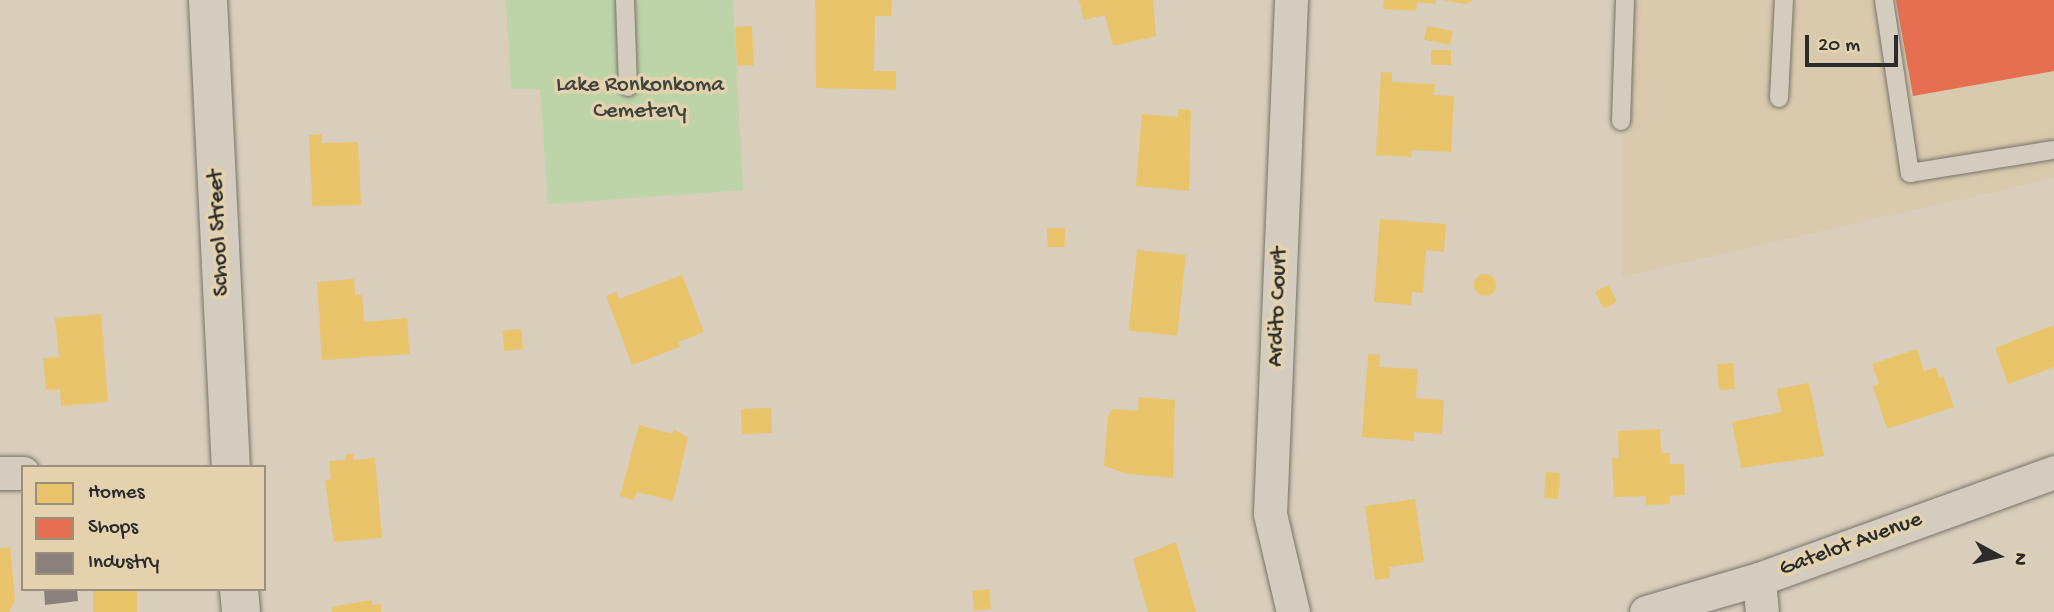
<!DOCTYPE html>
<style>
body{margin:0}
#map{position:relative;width:2054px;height:612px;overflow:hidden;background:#d8cebb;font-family:"Gochi Hand",sans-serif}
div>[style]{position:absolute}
.built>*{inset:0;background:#d9caad}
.green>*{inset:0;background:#bdd4a8}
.homes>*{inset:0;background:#e9c46a;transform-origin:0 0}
.round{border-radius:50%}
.shops>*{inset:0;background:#e76f51}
.industry>*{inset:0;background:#8a817c}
.roads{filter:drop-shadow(0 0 2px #79746c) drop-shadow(0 0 2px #79746c)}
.lane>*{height:18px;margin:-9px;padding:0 9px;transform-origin:9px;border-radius:9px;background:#d4ccbf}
.street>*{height:33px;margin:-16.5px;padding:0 16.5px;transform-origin:16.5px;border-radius:16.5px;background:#d4ccbf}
.secondary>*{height:38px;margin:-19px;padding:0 19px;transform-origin:19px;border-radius:19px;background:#d4ccbf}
span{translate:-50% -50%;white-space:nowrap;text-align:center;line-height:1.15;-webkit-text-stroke:7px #e4d2af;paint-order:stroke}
.park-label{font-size:23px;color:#3e453c}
.street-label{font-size:23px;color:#2b2b2b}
.legend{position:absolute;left:21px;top:465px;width:245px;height:126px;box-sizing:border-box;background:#e4d2af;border:2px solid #9a8f7a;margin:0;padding:9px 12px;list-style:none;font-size:21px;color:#2b2b2b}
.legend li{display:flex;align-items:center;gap:14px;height:35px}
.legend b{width:35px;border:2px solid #9a8f7a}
.north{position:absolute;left:1963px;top:521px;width:70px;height:70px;-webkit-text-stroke:5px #e4d2af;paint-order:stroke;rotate:98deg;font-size:19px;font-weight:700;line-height:28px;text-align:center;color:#2b2b2b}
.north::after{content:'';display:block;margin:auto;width:24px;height:32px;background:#2b2b2b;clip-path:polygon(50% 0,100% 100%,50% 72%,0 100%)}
.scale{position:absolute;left:1805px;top:35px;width:93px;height:32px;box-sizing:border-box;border:4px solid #2b2b2b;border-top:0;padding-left:9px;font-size:21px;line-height:24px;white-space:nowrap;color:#2b2b2b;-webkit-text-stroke:5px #e4d2af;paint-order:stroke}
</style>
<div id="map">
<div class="built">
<div style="clip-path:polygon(1626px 0,2054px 0,2054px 178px,1621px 277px)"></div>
</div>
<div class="green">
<div style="clip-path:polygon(506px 0,733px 0,743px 190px,548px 204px,540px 89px,511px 89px)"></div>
</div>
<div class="homes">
<div style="clip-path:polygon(815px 0,892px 0,891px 16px,875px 16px,874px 71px,896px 71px,896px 90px,816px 88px)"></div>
<div style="clip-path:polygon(1079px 0,1153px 0,1156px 36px,1113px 46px,1105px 15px,1084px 20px)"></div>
<div style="clip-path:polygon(1384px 0,1435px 0,1436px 4px,1417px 2px,1416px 11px,1383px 9px)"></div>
<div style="clip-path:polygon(1442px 0,1473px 0,1466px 4px)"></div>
<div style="left:752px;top:26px;width:39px;height:17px;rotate:87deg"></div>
<div style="left:1427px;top:26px;width:26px;height:14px;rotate:11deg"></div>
<div style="left:1431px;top:50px;width:20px;height:15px"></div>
<div style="clip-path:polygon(1381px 72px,1392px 73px,1392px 82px,1435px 84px,1434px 95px,1454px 96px,1451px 152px,1412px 150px,1411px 157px,1376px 155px)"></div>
<div style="clip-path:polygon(1178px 109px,1191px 110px,1189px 191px,1136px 186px,1142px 114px,1178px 117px)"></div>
<div style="clip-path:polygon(322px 134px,322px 143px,358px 142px,361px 205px,312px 206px,309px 135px)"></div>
<div style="clip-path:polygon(1380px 219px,1446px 224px,1444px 252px,1426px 250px,1423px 293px,1412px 292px,1411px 305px,1374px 302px)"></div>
<div style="left:1047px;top:228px;width:18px;height:19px"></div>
<div style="left:1137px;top:250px;width:49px;height:81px;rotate:6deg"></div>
<div class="round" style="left:1474px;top:274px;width:22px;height:22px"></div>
<div style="clip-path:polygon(682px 275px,704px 332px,678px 342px,680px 347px,632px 365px,606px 296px,616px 292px,619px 299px)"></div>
<div style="clip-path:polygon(354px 279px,355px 295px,362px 295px,364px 322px,407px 318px,410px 354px,322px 360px,317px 282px)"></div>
<div style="left:1608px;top:285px;width:19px;height:15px;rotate:62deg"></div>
<div style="clip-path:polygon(101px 314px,108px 402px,61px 406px,60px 389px,46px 390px,43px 358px,59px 357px,55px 318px)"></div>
<div style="clip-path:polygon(2054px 325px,2054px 367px,2008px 384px,1995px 348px)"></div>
<div style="left:521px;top:329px;width:20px;height:19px;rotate:84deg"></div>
<div style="clip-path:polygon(1917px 349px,1924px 371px,1936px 367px,1939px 378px,1943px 376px,1954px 407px,1887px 429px,1873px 386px,1879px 384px,1872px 364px)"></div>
<div style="clip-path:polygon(1368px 354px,1380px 355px,1379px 367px,1418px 369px,1416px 398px,1444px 400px,1442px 434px,1414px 432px,1414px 441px,1362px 437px)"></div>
<div style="left:1733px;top:363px;width:26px;height:16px;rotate:86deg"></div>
<div style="clip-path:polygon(1809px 383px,1824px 456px,1741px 468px,1732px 422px,1781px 412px,1777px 389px)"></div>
<div style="clip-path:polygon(1139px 397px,1175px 400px,1173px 478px,1128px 474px,1104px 466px,1108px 416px,1113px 409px,1138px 411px)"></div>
<div style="left:771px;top:408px;width:25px;height:30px;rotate:88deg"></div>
<div style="clip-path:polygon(639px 425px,672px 434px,674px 429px,688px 438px,673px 501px,637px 492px,634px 500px,620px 496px)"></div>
<div style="clip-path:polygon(1660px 429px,1661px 453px,1670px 453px,1670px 464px,1684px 464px,1685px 495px,1670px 496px,1670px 504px,1646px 505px,1646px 496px,1614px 497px,1612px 458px,1619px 458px,1618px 431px)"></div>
<div style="clip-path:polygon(345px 454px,353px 454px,354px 460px,375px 458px,382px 538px,334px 542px,325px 480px,331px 479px,329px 461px,346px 460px)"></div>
<div style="left:1546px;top:472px;width:14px;height:26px;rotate:4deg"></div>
<div style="clip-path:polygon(1415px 499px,1424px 562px,1389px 567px,1390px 578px,1375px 580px,1365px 506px)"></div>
<div style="clip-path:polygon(1176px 542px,1196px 612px,1148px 612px,1133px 559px)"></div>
<div style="clip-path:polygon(10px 547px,15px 600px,9px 612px,0 612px,0 548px)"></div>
<div style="left:93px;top:589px;width:44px;height:23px"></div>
<div style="left:989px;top:589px;width:20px;height:17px;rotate:84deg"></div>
<div style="clip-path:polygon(372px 600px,372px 605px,381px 604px,381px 612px,332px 612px,331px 607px)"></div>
</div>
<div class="shops">
<div style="clip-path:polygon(1896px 0,2054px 0,2054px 71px,1913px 96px)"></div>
</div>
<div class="industry">
<div style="clip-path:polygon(44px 589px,77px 589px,78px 601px,45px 605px)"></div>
</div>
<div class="roads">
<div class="lane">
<div style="left:625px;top:0;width:87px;rotate:88deg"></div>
<div style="left:1884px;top:0;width:175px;rotate:81.5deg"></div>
<div style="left:1910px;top:173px;width:146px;rotate:-9.1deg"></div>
<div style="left:1779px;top:98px;width:98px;rotate:-87.1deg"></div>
<div style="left:1621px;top:121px;width:121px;rotate:-88.1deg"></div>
</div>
<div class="street">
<div style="left:1291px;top:0;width:514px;rotate:92.34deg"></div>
<div style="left:1270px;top:514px;width:101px;rotate:76.8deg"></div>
<div style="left:0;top:473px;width:23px"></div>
<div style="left:1759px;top:579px;width:33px;rotate:85deg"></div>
<div style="left:1646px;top:612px;width:118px;rotate:-16.3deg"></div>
<div style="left:1759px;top:579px;width:314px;rotate:-19.9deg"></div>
</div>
<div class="secondary">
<div style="left:208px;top:0;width:468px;rotate:87.2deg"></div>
<div style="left:239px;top:589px;width:23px;rotate:85deg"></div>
</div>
</div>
<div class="park-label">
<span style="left:640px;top:99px">Lake Ronkonkoma<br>Cemetery</span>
</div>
<div class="street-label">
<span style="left:220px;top:233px;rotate:-93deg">School Street</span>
<span style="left:1279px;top:307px;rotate:-88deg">Ardito Court</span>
<span style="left:1851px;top:545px;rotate:-20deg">Gatelot Avenue</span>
</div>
<ul class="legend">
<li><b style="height:19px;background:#e9c46a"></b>Homes</li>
<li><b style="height:19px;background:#e76f51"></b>Shops</li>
<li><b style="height:19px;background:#8a817c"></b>Industry</li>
</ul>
<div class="north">N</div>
<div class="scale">20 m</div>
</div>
